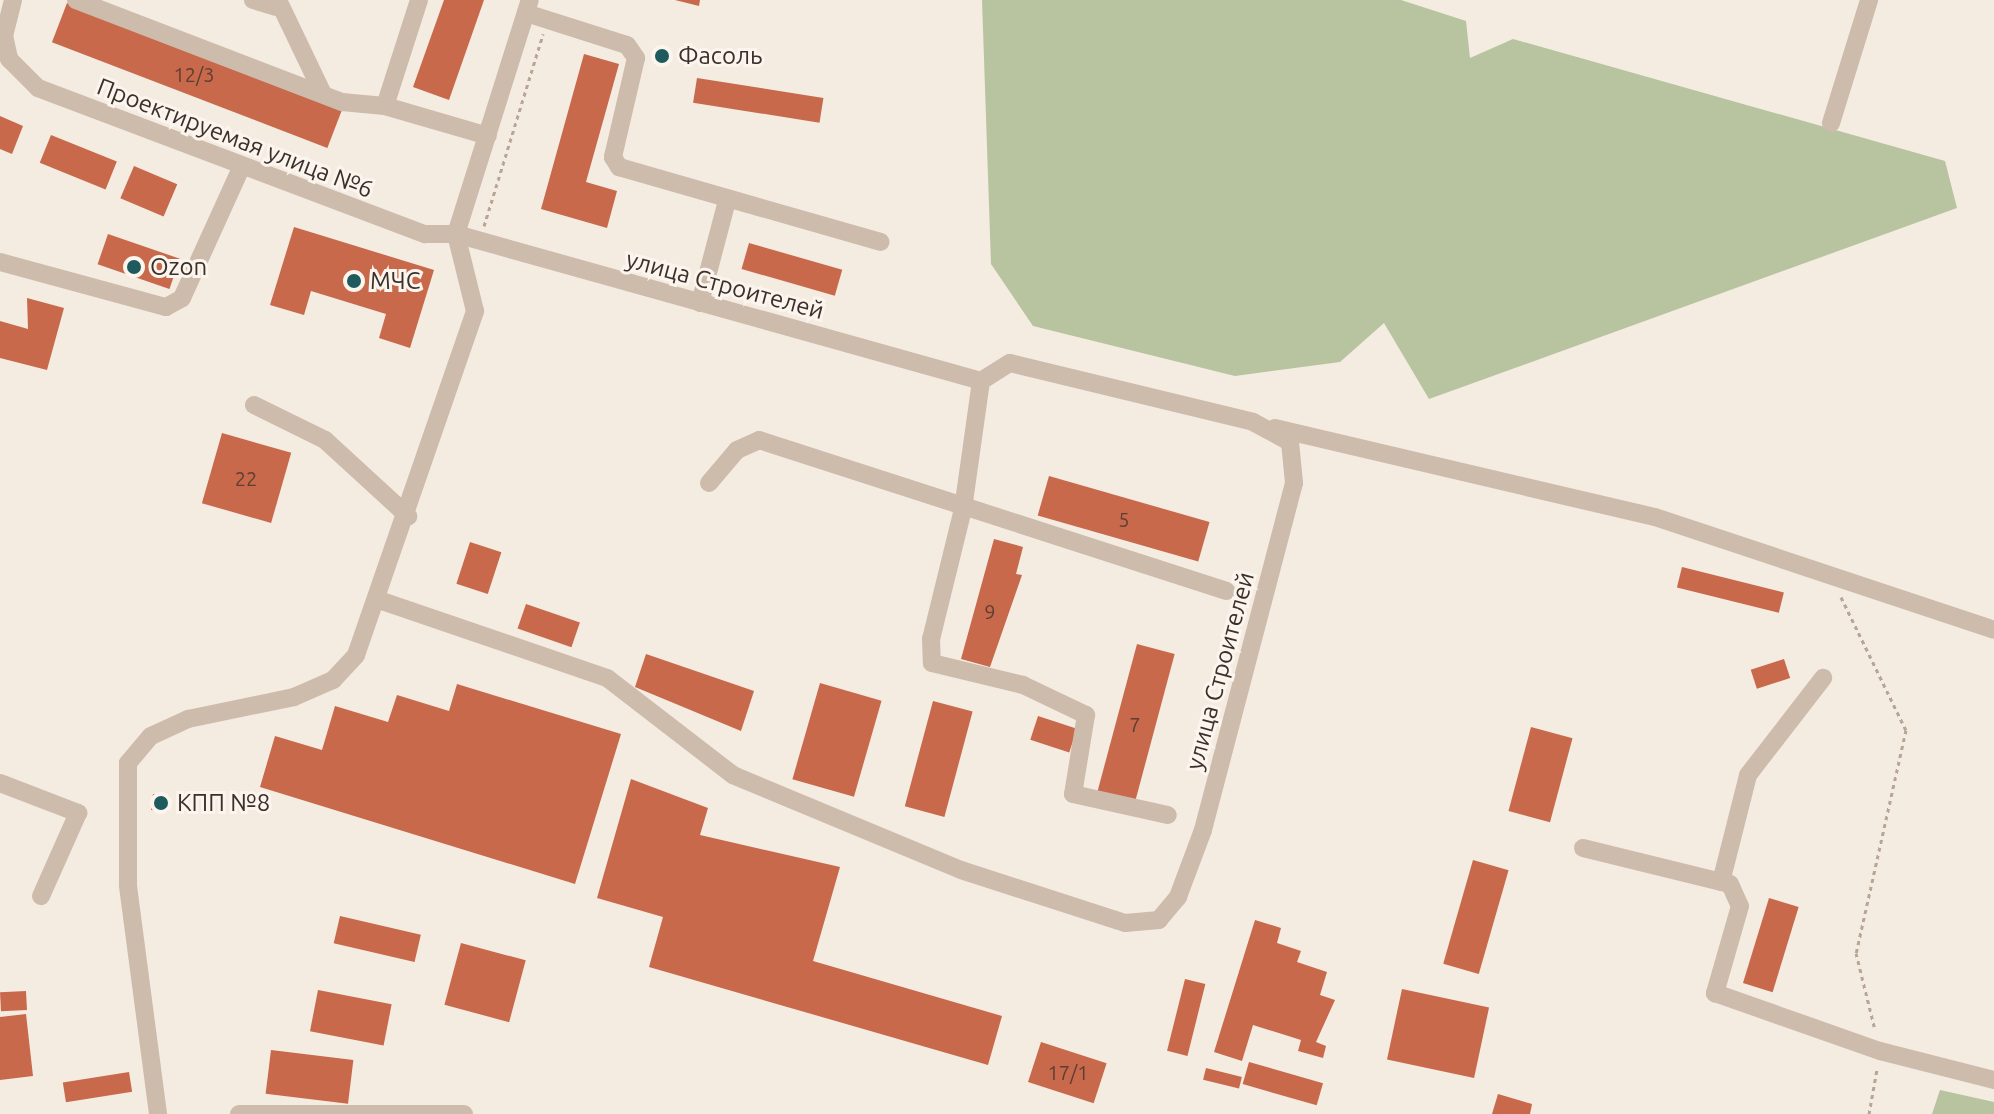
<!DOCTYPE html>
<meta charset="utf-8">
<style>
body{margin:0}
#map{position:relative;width:1994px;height:1114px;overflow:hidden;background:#f4ebe1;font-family:Ubuntu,sans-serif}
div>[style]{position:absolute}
.green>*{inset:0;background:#b8c4a0}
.building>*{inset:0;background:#c8694b;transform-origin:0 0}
.path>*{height:3px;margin-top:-1.5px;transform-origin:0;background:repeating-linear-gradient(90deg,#b9a596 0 4px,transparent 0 8px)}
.minor>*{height:18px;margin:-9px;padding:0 9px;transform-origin:9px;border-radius:9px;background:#cdbbac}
.dots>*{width:22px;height:22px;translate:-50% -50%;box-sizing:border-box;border:4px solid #fbf5ee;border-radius:50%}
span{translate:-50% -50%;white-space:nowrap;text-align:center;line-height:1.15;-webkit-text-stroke:6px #fbf5ee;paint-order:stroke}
.number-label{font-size:20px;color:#5e3e33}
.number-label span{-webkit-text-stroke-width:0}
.poi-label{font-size:24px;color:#3b302b}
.left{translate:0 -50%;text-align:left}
.street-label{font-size:24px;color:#3b302b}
</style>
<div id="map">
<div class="green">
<div style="clip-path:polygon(982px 0,1401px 0,1466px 21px,1470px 58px,1513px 39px,1945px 161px,1957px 208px,1429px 399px,1384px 323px,1340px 362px,1235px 376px,1033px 326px,991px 264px)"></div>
<div style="clip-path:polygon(1940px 1090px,1994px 1102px,1994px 1114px,1932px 1114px)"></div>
</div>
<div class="building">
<div style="clip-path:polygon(444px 0,484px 0,449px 100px,413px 87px)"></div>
<div style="clip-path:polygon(675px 0,700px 0,699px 6px)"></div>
<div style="left:67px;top:3px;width:295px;height:42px;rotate:21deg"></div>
<div style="clip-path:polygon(584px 54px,619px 64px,586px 182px,617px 191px,607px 228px,541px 209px)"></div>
<div style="left:697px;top:78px;width:128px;height:25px;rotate:9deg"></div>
<div style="clip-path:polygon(0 116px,23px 126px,12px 154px,0 149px)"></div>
<div style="left:51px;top:135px;width:71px;height:30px;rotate:22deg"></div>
<div style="left:134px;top:166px;width:47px;height:35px;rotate:23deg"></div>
<div style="clip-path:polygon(294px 227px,434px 270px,410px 348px,379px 338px,386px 314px,311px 291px,304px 315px,270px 305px)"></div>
<div style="left:108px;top:234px;width:76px;height:32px;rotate:19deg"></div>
<div style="left:749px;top:243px;width:97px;height:27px;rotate:16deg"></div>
<div style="clip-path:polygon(27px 298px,64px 308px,47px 370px,0 358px,0 321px,28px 329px)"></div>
<div style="left:222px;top:433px;width:72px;height:73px;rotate:16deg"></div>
<div style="left:1049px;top:476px;width:167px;height:41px;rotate:16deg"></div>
<div style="clip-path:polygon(994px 539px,1023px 547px,1016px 574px,1022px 575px,990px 667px,961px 659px)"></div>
<div style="left:470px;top:542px;width:33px;height:44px;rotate:18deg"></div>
<div style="left:1682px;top:567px;width:105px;height:21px;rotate:14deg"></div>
<div style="left:526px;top:604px;width:57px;height:26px;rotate:19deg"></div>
<div style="left:1137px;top:644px;width:39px;height:156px;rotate:15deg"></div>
<div style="clip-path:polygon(646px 654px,754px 691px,741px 731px,635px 687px)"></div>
<div style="left:1784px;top:659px;width:20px;height:35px;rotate:72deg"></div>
<div style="left:820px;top:683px;width:64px;height:100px;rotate:16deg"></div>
<div style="clip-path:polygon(457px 684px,621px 734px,575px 884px,260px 787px,275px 736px,322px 750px,335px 706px,388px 722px,397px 695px,449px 711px)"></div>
<div style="left:933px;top:701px;width:41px;height:109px;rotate:15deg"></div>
<div style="left:1038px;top:716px;width:41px;height:25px;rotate:18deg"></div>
<div style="left:1531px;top:727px;width:43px;height:87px;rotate:15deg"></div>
<div style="clip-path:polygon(631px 779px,708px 808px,700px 835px,840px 867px,813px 961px,1002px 1016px,988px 1065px,649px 967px,663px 917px,597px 898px)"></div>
<div style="left:153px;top:794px;width:17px;height:16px;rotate:7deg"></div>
<div style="left:1473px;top:860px;width:37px;height:108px;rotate:16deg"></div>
<div style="left:1769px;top:898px;width:31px;height:89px;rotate:17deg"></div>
<div style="left:340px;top:916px;width:83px;height:28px;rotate:13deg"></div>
<div style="clip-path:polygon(1255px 920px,1281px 928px,1277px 943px,1301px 951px,1297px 962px,1327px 972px,1320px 995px,1335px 1000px,1316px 1042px,1326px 1046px,1323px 1058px,1298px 1051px,1301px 1040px,1253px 1025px,1242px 1061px,1214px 1052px)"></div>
<div style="left:461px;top:943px;width:67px;height:64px;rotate:15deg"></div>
<div style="left:1185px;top:979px;width:21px;height:74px;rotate:14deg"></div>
<div style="left:1402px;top:989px;width:89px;height:72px;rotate:12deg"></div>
<div style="left:318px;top:990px;width:75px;height:42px;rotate:11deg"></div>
<div style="left:26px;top:991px;width:19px;height:26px;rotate:87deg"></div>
<div style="clip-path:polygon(26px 1014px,33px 1076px,0 1080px,0 1017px)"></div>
<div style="left:1041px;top:1042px;width:69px;height:42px;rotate:18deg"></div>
<div style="left:271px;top:1050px;width:83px;height:44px;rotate:7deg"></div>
<div style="left:1249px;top:1062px;width:77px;height:23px;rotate:16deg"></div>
<div style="left:1206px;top:1068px;width:37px;height:12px;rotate:14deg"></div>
<div style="left:129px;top:1072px;width:20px;height:67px;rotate:81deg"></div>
<div style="clip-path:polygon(1498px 1094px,1532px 1104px,1530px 1114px,1492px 1114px)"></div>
</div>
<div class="path">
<div style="left:484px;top:226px;width:201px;rotate:-72.9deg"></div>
<div style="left:1841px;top:597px;width:148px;rotate:64deg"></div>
<div style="left:1906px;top:730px;width:229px;rotate:102.6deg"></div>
<div style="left:1856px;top:953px;width:79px;rotate:76.1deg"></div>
<div style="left:1869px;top:1114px;width:46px;rotate:-79.9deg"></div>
</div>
<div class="minor">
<div style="left:13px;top:0;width:36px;rotate:104deg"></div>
<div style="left:4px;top:35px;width:25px;rotate:78deg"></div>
<div style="left:9px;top:59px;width:41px;rotate:45deg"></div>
<div style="left:38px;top:88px;width:414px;rotate:20.7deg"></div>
<div style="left:425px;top:234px;width:31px"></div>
<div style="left:456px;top:234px;width:545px;rotate:15.64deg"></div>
<div style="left:981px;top:381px;width:34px;rotate:-32deg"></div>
<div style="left:1010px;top:363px;width:250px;rotate:13.6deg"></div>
<div style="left:1253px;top:422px;width:42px;rotate:28.4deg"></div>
<div style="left:1290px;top:442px;width:41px;rotate:84.4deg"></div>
<div style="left:1294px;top:483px;width:359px;rotate:104.7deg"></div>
<div style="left:1203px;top:830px;width:72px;rotate:110.5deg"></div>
<div style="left:1178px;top:897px;width:30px;rotate:130deg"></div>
<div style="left:1159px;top:920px;width:34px;rotate:175deg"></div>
<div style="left:1125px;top:923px;width:172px;rotate:-162.1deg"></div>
<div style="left:961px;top:870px;width:247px;rotate:-157.4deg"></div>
<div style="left:733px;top:775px;width:159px;rotate:-142.4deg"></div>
<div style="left:607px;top:678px;width:241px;rotate:-161.1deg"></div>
<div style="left:76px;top:0;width:285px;rotate:21deg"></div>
<div style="left:342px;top:102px;width:43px;rotate:5.3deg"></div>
<div style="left:385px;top:106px;width:107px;rotate:16.2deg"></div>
<div style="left:253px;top:0;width:24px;rotate:17deg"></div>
<div style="left:278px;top:0;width:104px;rotate:64.4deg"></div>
<div style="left:526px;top:13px;width:106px;rotate:17.6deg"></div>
<div style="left:627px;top:45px;width:16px;rotate:55deg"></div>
<div style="left:636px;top:58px;width:102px;rotate:103.1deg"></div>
<div style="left:613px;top:157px;width:12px;rotate:59deg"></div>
<div style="left:619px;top:167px;width:272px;rotate:16deg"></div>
<div style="left:385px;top:106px;width:111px;rotate:-72.2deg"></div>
<div style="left:1831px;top:123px;width:129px;rotate:-72.8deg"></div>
<div style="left:0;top:262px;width:172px;rotate:15.2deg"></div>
<div style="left:166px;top:307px;width:18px;rotate:-29deg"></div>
<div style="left:182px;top:298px;width:141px;rotate:-65.6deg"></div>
<div style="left:700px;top:303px;width:106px;rotate:-75.2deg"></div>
<div style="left:981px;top:381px;width:129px;rotate:98deg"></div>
<div style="left:963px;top:509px;width:134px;rotate:103.8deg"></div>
<div style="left:931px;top:639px;width:24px;rotate:88deg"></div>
<div style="left:932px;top:663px;width:94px;rotate:13.6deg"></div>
<div style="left:1023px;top:685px;width:70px;rotate:25.5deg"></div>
<div style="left:1086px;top:715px;width:80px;rotate:99.3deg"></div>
<div style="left:1073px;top:794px;width:97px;rotate:12.5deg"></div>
<div style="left:254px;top:405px;width:79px;rotate:26.2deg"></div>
<div style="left:325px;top:440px;width:113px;rotate:42.5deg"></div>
<div style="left:1275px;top:428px;width:390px;rotate:13.2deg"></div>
<div style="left:1655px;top:517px;width:357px;rotate:18.4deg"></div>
<div style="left:709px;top:483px;width:43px;rotate:-49.7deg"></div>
<div style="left:737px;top:450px;width:24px;rotate:-24deg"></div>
<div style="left:759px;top:440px;width:491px;rotate:17.9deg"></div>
<div style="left:0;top:783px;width:84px;rotate:21deg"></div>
<div style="left:78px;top:813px;width:91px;rotate:114deg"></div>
<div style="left:1583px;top:848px;width:151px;rotate:13.8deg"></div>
<div style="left:1730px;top:884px;width:24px;rotate:66deg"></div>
<div style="left:1740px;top:906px;width:91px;rotate:106deg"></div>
<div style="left:1715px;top:993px;width:175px;rotate:19.4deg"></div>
<div style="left:1880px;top:1051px;width:118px;rotate:14.3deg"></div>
<div style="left:1721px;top:882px;width:110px;rotate:-75.8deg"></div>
<div style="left:1748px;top:775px;width:123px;rotate:-52.3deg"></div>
<div style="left:158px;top:1114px;width:231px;rotate:-97.5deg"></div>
<div style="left:128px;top:885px;width:122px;rotate:-90deg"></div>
<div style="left:128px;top:763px;width:35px;rotate:-50deg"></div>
<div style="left:151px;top:736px;width:41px;rotate:-24.7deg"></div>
<div style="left:188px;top:719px;width:108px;rotate:-11.7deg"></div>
<div style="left:294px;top:697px;width:43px;rotate:-23.6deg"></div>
<div style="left:333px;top:680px;width:34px;rotate:-47deg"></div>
<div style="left:356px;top:655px;width:364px;rotate:-70.9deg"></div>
<div style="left:475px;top:311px;width:79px;rotate:-103.9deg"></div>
<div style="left:456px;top:234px;width:245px;rotate:-72.5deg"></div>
<div style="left:239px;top:1114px;width:225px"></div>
</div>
<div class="dots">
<div style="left:662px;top:56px;background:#1f5a5e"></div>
<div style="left:134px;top:267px;background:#1f5a5e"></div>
<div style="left:354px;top:281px;background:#1f5a5e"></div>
<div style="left:161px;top:803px;background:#1f5a5e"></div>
</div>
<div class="number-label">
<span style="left:194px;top:74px">12/3</span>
<span style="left:246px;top:478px">22</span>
<span style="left:1124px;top:519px">5</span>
<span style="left:990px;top:611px">9</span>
<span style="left:1135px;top:724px">7</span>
<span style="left:1068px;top:1072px">17/1</span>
</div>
<div class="poi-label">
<span class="left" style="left:678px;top:56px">Фасоль</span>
<span class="left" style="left:150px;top:267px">Ozon</span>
<span class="left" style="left:370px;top:281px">МЧС</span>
<span class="left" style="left:177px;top:803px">КПП №8</span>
</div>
<div class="street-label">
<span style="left:235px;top:138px;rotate:21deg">Проектируемая улица №6</span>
<span style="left:725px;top:285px;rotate:15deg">улица Строителей</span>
<span style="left:1220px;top:671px;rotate:-75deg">улица Строителей</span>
</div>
</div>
